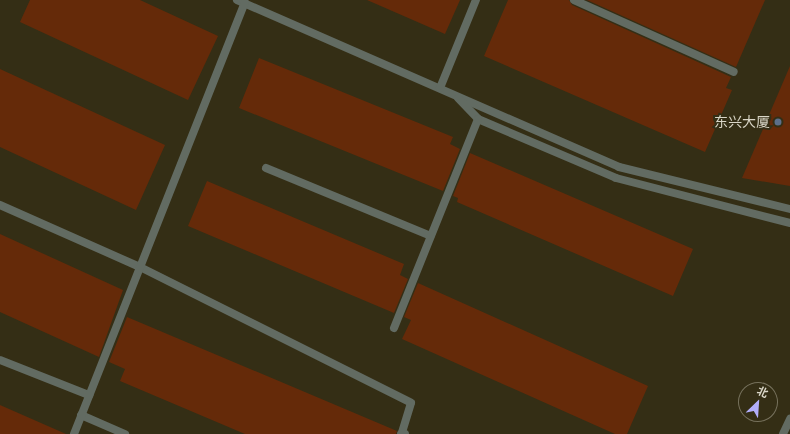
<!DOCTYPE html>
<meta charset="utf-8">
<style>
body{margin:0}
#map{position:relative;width:790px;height:434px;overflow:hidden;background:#342e15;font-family:Arial,"Noto Sans SC",sans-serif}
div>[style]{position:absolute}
.building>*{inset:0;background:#652a09}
.service>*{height:8px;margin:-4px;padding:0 4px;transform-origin:4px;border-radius:4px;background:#626b62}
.minor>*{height:8px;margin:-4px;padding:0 4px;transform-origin:4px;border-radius:4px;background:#626b62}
.tertiary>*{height:8px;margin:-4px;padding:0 4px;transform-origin:4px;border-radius:4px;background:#626b62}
.dots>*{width:11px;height:11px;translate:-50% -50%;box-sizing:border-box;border:2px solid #342e15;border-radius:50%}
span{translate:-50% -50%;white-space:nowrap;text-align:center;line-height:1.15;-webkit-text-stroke:4px #342e15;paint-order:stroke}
.poi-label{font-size:14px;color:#d9d6c7}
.right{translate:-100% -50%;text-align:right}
.north{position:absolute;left:738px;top:382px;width:40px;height:40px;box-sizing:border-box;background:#342e15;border:1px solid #76715c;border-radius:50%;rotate:25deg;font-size:11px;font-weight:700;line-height:16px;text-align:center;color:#d9d6c7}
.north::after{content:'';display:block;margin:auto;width:14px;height:18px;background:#b1adfa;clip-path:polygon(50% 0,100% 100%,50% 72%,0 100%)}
</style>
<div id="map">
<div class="building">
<div style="clip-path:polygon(30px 0,140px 0,218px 36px,188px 100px,20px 22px)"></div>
<div style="clip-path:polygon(367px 0,460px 0,445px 34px)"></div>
<div style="clip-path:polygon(508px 0,569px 0,572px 5px,731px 77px,726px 88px,732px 90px,705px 152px,484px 56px)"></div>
<div style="clip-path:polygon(587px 0,765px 0,736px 67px)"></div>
<div style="clip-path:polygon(259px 58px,453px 137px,450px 144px,460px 149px,443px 191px,239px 108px)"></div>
<div style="clip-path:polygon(790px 66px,790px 186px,742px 178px)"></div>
<div style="clip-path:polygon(0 69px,165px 145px,136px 210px,0 147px)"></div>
<div style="clip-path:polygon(470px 153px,693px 249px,673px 296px,457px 202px,458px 198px,453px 196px)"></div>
<div style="clip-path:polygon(207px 181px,404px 264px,400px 275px,408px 279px,394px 313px,188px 226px)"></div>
<div style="clip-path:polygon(0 234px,123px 290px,99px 357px,0 312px)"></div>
<div style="clip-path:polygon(418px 283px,648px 386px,627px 434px,615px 434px,402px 339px,411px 320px,404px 317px)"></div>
<div style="clip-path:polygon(127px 317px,397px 431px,396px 434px,245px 434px,120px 381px,125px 369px,109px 362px)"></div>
<div style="clip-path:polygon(0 405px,66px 434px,0 434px)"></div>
</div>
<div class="service">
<div style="left:140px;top:267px;width:303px;rotate:26.6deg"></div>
<div style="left:411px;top:403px;width:31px;rotate:107deg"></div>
<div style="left:81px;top:415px;width:48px;rotate:23.4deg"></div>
</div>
<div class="minor">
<div style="left:237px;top:0;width:417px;rotate:23.6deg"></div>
<div style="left:619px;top:167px;width:176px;rotate:13.8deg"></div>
<div style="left:574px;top:0;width:175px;rotate:24.2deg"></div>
<div style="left:440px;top:88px;width:95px;rotate:-67.8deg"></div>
<div style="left:458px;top:98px;width:29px;rotate:46deg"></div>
<div style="left:478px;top:119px;width:150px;rotate:23.1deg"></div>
<div style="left:616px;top:178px;width:180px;rotate:14.5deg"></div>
<div style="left:266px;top:168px;width:178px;rotate:22.4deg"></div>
<div style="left:0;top:205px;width:153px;rotate:23.9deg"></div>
<div style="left:394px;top:328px;width:225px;rotate:-68.1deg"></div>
<div style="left:0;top:360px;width:96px;rotate:21.5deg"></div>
<div style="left:74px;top:434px;width:464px;rotate:-68.4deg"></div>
<div style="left:401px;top:434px;width:4px"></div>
</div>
<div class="tertiary">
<div style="left:783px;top:434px;width:17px;rotate:-65deg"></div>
</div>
<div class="dots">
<div style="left:778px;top:122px;background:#5c6f8a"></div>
</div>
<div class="poi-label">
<span class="right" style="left:770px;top:122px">东兴大厦</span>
</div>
<div class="north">北</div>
</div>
